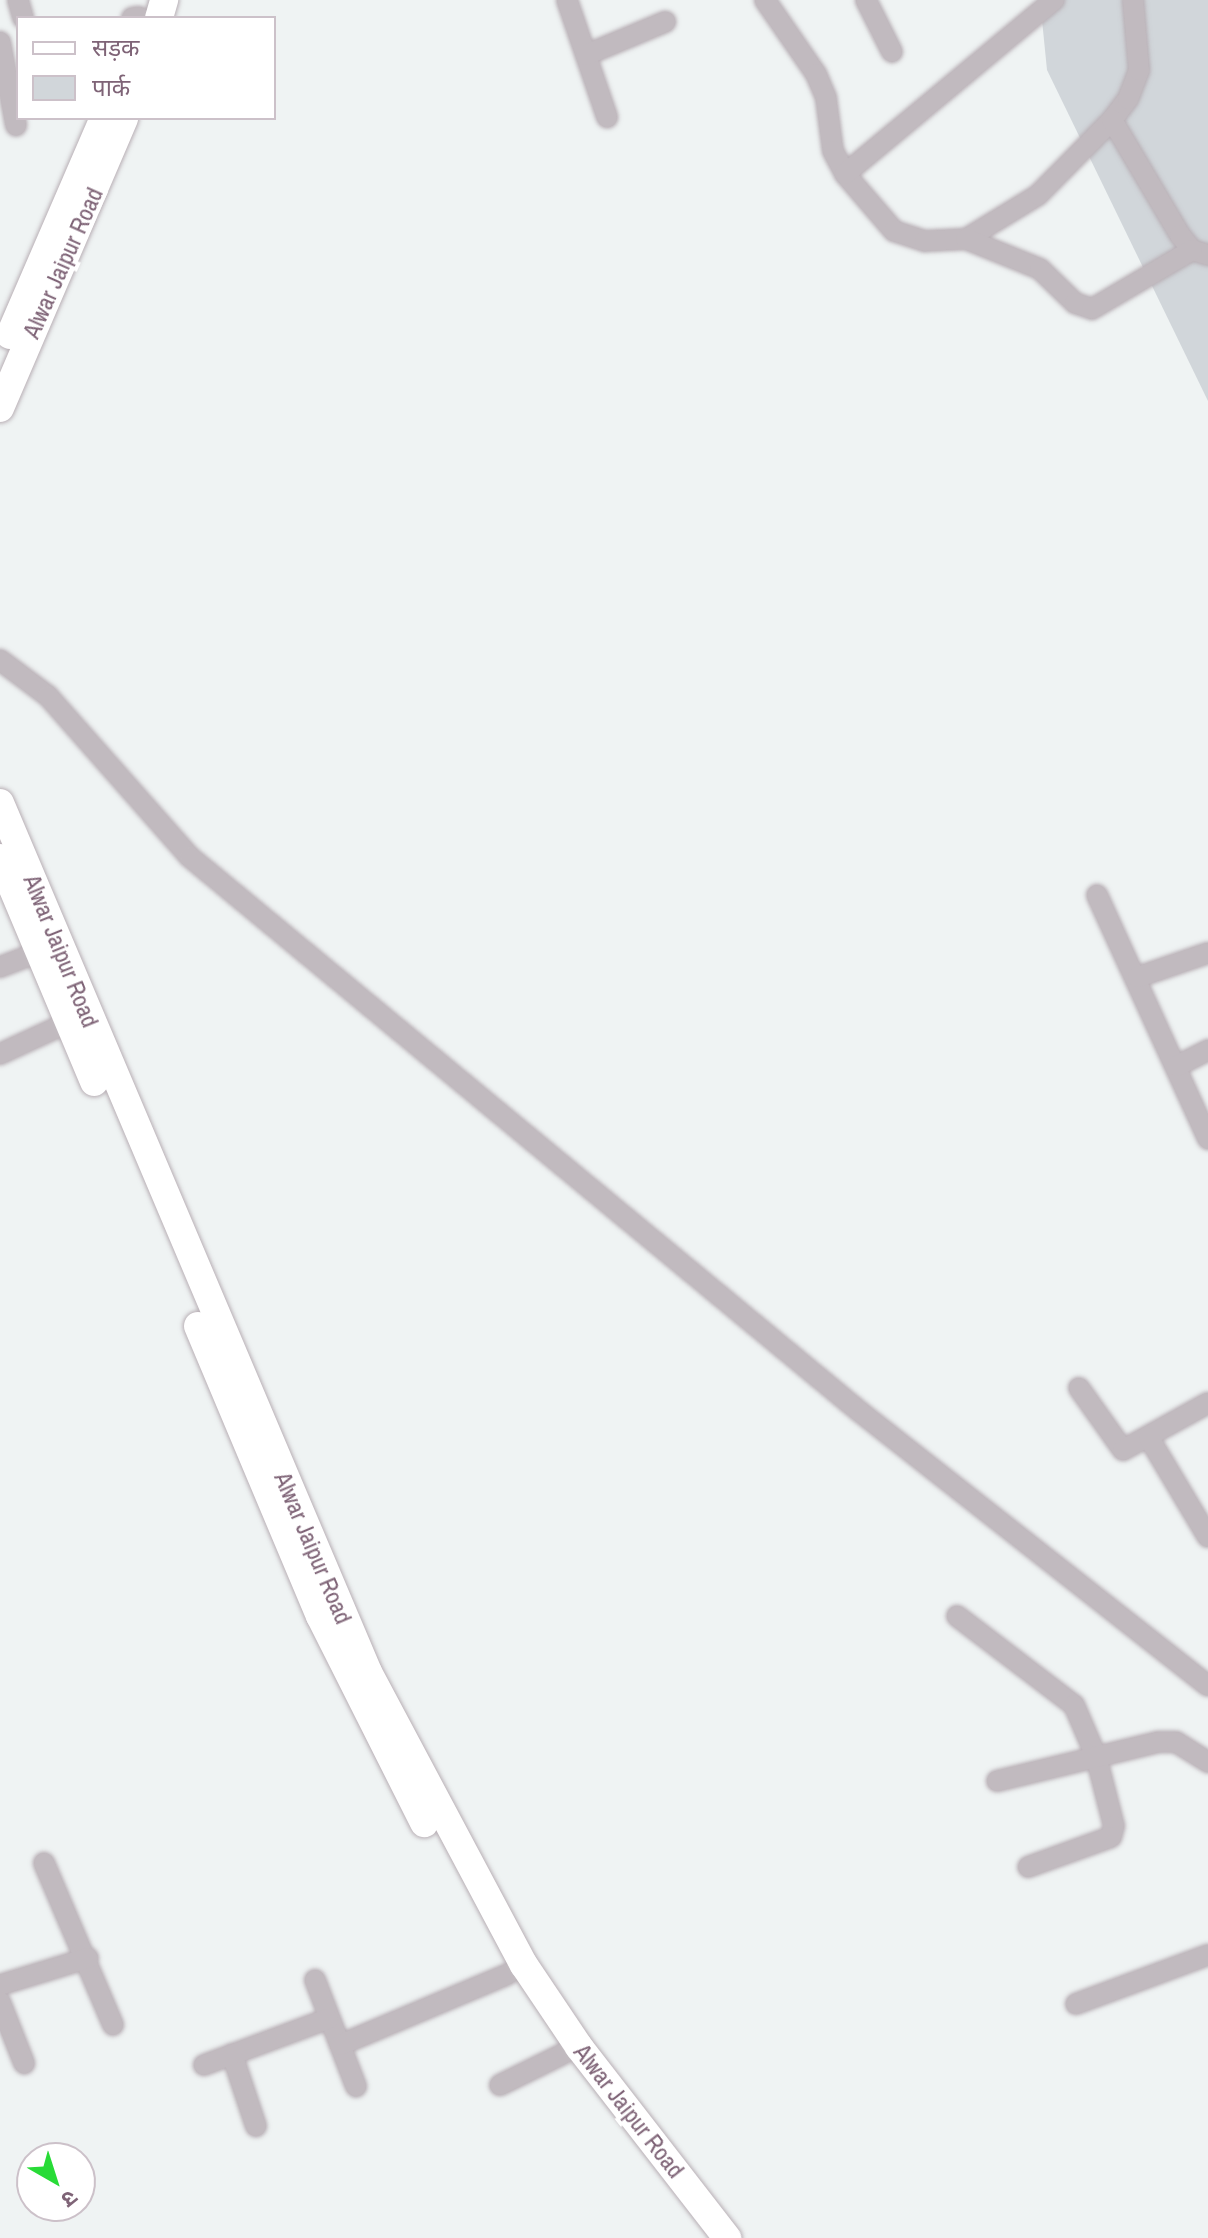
<!DOCTYPE html>
<meta charset="utf-8">
<style>
body{margin:0}
#map{position:relative;width:1208px;height:2238px;overflow:hidden;background:#eff3f3;font-family:"Archivo Narrow","Noto Sans Devanagari",sans-serif}
div>[style]{position:absolute}
.green>*{inset:0;background:#d1d6da}
.roads{filter:drop-shadow(0 0 2px #b8afb5) drop-shadow(0 0 2px #b8afb5)}
.minor>*{height:20px;margin:-10px;padding:0 10px;transform-origin:10px;border-radius:10px;background:#c1babf}
.secondary>*{height:28px;margin:-14px;padding:0 14px;transform-origin:14px;border-radius:14px;background:#fff}
span{translate:-50% -50%;white-space:nowrap;text-align:center;line-height:1.15;-webkit-text-stroke:8px #fff;paint-order:stroke}
.street-label{font-size:24px;color:#7f6477}
.legend{position:absolute;left:16px;top:16px;width:260px;height:104px;box-sizing:border-box;background:#fff;border:2px solid #ccc1c9;margin:0;padding:10px 14px;list-style:none;font-size:24px;color:#7f6477}
.legend li{display:flex;align-items:center;gap:16px;height:40px}
.legend b{width:40px;border:2px solid #ccc1c9}
.north{position:absolute;left:16px;top:2142px;width:80px;height:80px;box-sizing:border-box;background:#fff;border:2px solid #ccc1c9;border-radius:50%;rotate:141deg;font-size:22px;font-weight:700;line-height:32px;text-align:center;color:#7f6477}
.north::after{content:'';display:block;margin:auto;width:28px;height:36px;background:#28db37;clip-path:polygon(50% 0,100% 100%,50% 72%,0 100%)}
</style>
<div id="map">
<div class="green">
<div style="clip-path:polygon(1040px 0,1208px 0,1208px 401px,1047px 70px)"></div>
</div>
<div class="roads">
<div class="minor">
<div style="left:18px;top:0;width:19px;rotate:74deg"></div>
<div style="left:567px;top:0;width:124px;rotate:71.1deg"></div>
<div style="left:765px;top:0;width:90px;rotate:55.4deg"></div>
<div style="left:816px;top:74px;width:26px;rotate:67deg"></div>
<div style="left:826px;top:98px;width:53px;rotate:82.5deg"></div>
<div style="left:833px;top:151px;width:26px;rotate:62deg"></div>
<div style="left:845px;top:174px;width:75px;rotate:49.3deg"></div>
<div style="left:894px;top:231px;width:33px;rotate:18deg"></div>
<div style="left:925px;top:241px;width:41px;rotate:-2.8deg"></div>
<div style="left:966px;top:239px;width:84px;rotate:-31.4deg"></div>
<div style="left:1038px;top:195px;width:105px;rotate:-45.4deg"></div>
<div style="left:1112px;top:120px;width:26px;rotate:-53deg"></div>
<div style="left:1128px;top:99px;width:31px;rotate:-69deg"></div>
<div style="left:1139px;top:70px;width:70px;rotate:-94.9deg"></div>
<div style="left:866px;top:0;width:58px;rotate:63.4deg"></div>
<div style="left:132px;top:18px;width:7px;rotate:-8deg"></div>
<div style="left:0;top:42px;width:85px;rotate:79.1deg"></div>
<div style="left:586px;top:55px;width:86px;rotate:-22.7deg"></div>
<div style="left:1112px;top:120px;width:134px;rotate:59.4deg"></div>
<div style="left:1180px;top:235px;width:19px;rotate:51deg"></div>
<div style="left:1192px;top:250px;width:17px;rotate:17deg"></div>
<div style="left:845px;top:174px;width:272px;rotate:-39.8deg"></div>
<div style="left:966px;top:239px;width:80px;rotate:22.1deg"></div>
<div style="left:1040px;top:269px;width:49px;rotate:44.2deg"></div>
<div style="left:1075px;top:303px;width:18px;rotate:19deg"></div>
<div style="left:1092px;top:309px;width:116px;rotate:-30.5deg"></div>
<div style="left:0;top:660px;width:60px;rotate:36.9deg"></div>
<div style="left:48px;top:696px;width:215px;rotate:48.6deg"></div>
<div style="left:190px;top:857px;width:869px;rotate:39.63deg"></div>
<div style="left:859px;top:1411px;width:444px;rotate:38.2deg"></div>
<div style="left:1097px;top:895px;width:268px;rotate:65.5deg"></div>
<div style="left:0;top:967px;width:42px;rotate:-21deg"></div>
<div style="left:1138px;top:977px;width:74px;rotate:-18.9deg"></div>
<div style="left:0;top:1054px;width:76px;rotate:-24.9deg"></div>
<div style="left:1177px;top:1066px;width:35px;rotate:-27deg"></div>
<div style="left:1079px;top:1388px;width:76px;rotate:54.6deg"></div>
<div style="left:1123px;top:1450px;width:97px;rotate:-28.9deg"></div>
<div style="left:1149px;top:1438px;width:115px;rotate:59.2deg"></div>
<div style="left:957px;top:1616px;width:147px;rotate:37.3deg"></div>
<div style="left:1074px;top:1705px;width:56px;rotate:66.7deg"></div>
<div style="left:1096px;top:1756px;width:72px;rotate:75.6deg"></div>
<div style="left:1114px;top:1826px;width:11px;rotate:105deg"></div>
<div style="left:1111px;top:1837px;width:88px;rotate:160.1deg"></div>
<div style="left:997px;top:1781px;width:166px;rotate:-13.6deg"></div>
<div style="left:1158px;top:1742px;width:18px"></div>
<div style="left:1176px;top:1742px;width:38px;rotate:32deg"></div>
<div style="left:44px;top:1863px;width:176px;rotate:66.9deg"></div>
<div style="left:315px;top:1980px;width:114px;rotate:68.9deg"></div>
<div style="left:0;top:1985px;width:92px;rotate:-17.1deg"></div>
<div style="left:0;top:2002px;width:66px;rotate:68.5deg"></div>
<div style="left:1076px;top:2004px;width:141px;rotate:-20.4deg"></div>
<div style="left:340px;top:2045px;width:182px;rotate:-22.9deg"></div>
<div style="left:232px;top:2054px;width:76px;rotate:71.6deg"></div>
<div style="left:204px;top:2065px;width:132px;rotate:-20.4deg"></div>
<div style="left:500px;top:2085px;width:70px;rotate:-26.2deg"></div>
</div>
<div class="secondary">
<div style="left:159px;top:18px;width:19px;rotate:-74deg"></div>
<div style="left:10px;top:335px;width:236px;rotate:-66.6deg"></div>
<div style="left:0;top:408px;width:315px;rotate:-66.8deg"></div>
<div style="left:0;top:803px;width:944px;rotate:67.05deg"></div>
<div style="left:368px;top:1672px;width:332px;rotate:62deg"></div>
<div style="left:524px;top:1965px;width:99px;rotate:56.1deg"></div>
<div style="left:579px;top:2047px;width:242px;rotate:52.2deg"></div>
<div style="left:0;top:858px;width:243px;rotate:67.2deg"></div>
<div style="left:198px;top:1326px;width:315px;rotate:67.2deg"></div>
<div style="left:320px;top:1616px;width:232px;rotate:63.3deg"></div>
</div>
</div>
<div class="street-label">
<span style="left:63px;top:263px;rotate:-66deg">Alwar Jaipur Road</span>
<span style="left:61px;top:951px;rotate:68deg">Alwar Jaipur Road</span>
<span style="left:313px;top:1548px;rotate:67deg">Alwar Jaipur Road</span>
<span style="left:629px;top:2111px;rotate:52deg">Alwar Jaipur Road</span>
</div>
<ul class="legend">
<li><b style="height:10px;background:#fff"></b>सड़क</li>
<li><b style="height:22px;background:#d1d6da"></b>पार्क</li>
</ul>
<div class="north">उ</div>
</div>
